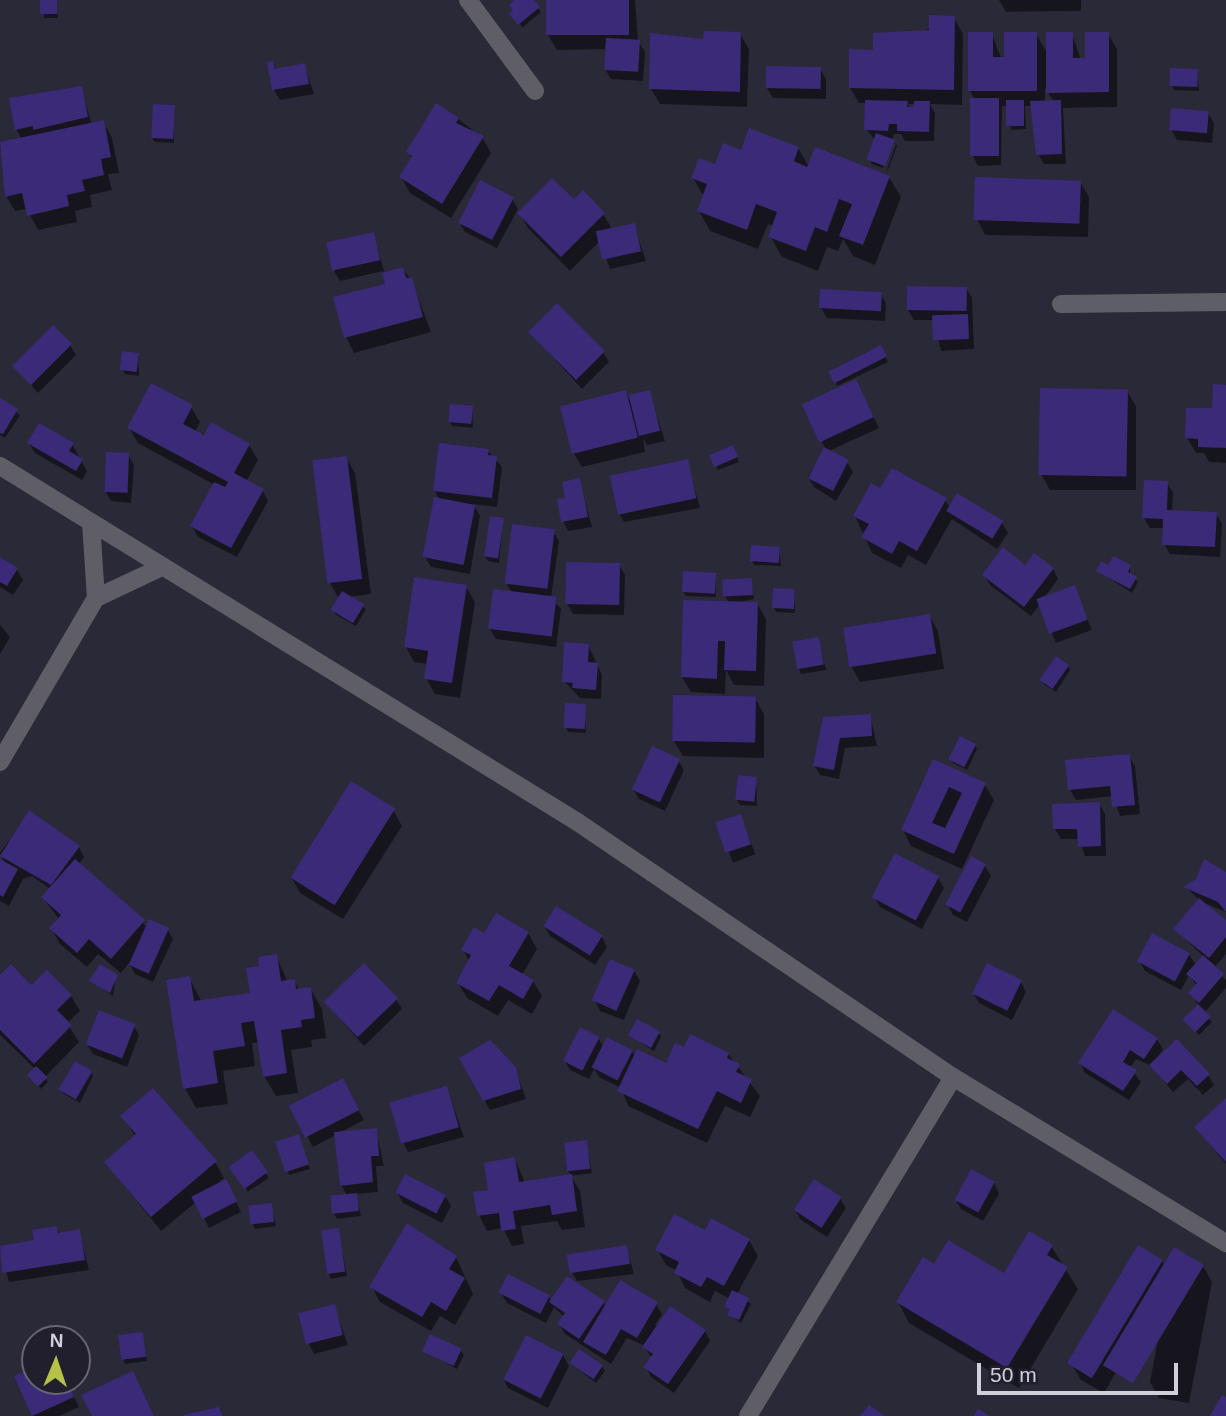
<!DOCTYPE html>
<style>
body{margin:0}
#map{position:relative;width:1226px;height:1416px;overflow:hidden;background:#2a2938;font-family:Arial,sans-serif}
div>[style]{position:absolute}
.shadow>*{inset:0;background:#0007;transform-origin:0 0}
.building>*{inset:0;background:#3b2a78;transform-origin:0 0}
.minor>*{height:18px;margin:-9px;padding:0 9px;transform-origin:9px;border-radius:9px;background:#5f5e66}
span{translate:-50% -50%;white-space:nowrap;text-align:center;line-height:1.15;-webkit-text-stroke:5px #211f2d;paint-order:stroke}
.north{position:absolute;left:21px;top:1325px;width:70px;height:70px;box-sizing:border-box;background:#211f2d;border:2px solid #676672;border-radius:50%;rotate:2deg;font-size:19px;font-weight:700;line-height:28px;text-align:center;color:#d0d0da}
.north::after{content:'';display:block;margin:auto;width:24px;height:32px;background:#b6c148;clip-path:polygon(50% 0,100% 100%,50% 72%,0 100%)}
.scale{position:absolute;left:977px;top:1363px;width:201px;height:32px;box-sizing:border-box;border:4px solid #d0d0da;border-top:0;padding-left:9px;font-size:21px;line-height:24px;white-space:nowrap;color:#d0d0da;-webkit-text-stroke:5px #211f2d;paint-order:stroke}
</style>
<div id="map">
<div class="shadow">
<div style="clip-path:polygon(42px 0,56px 0,58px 18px,44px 18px)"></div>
<div style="clip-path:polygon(517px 0,532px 0,541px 12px,522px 28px,511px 5px)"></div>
<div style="clip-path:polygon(547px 0,635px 0,638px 41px,645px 52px,643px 81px,611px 79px,605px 69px,607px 49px,557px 50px,548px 35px)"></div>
<div style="clip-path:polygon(999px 0,1081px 0,1081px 11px,1006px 12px)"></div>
<div style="clip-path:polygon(evenodd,954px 18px,963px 34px,962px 105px,930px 104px,935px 113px,934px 141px,905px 141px,901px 134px,894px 134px,883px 168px,871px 164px,875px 140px,866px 129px,866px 103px,859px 103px,850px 88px,874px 52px,954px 18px,908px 104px,916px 104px,916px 109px,910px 109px,908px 104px)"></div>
<div style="clip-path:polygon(652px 34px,705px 41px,740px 34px,749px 49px,747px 107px,660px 104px,651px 89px)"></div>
<div style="clip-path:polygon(evenodd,992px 34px,1001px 58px,1036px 34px,1048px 54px,1072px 34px,1081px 60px,1087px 60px,1108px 34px,1117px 49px,1117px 107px,1063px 108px,1066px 164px,1044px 164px,1038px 154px,1032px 106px,1025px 106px,1026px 129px,1011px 130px,1008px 106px,1002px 106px,1001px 165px,978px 166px,973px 156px,975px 100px,970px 91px,992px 34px,1045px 88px,1054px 102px,1045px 102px,1045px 88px)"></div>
<div style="clip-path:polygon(273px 62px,277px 71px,304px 65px,314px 94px,280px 100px,274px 90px,269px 63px)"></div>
<div style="clip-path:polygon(820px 69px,826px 79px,826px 99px,773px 98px,767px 88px)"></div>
<div style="clip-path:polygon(1197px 70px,1199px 91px,1174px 90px,1172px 86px)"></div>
<div style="clip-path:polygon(81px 88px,92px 125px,103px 122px,112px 138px,119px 173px,108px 174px,112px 190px,90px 195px,92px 207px,75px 211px,77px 222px,38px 230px,27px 209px,15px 211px,6px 196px,0 144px,22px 139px,16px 129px)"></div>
<div style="clip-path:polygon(173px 107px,174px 143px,155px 142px,152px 138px)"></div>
<div style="clip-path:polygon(1208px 113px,1214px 123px,1212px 143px,1177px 140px,1171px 129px)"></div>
<div style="clip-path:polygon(458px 119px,482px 137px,491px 153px,451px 218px,410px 193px,401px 177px,412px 159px,408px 152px)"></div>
<div style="clip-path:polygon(896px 144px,897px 146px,888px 170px,887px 169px)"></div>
<div style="clip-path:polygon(798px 148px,809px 167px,889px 177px,901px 197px,875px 265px,853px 256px,843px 239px,838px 251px,827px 247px,818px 271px,782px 257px,770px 236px,774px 226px,768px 224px,758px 249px,710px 231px,699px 211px,704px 197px,693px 178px,742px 152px)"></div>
<div style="clip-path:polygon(1080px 182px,1089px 197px,1088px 237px,985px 235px,977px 219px)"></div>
<div style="clip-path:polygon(512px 199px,518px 209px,497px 248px,465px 232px,459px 222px)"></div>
<div style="clip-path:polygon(574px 202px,603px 214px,612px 229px,634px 225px,646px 261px,610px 269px,600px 241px,570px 271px,528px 228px,519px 213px)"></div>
<div style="clip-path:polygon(373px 234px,385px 274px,402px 269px,411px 279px,431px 332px,354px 353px,346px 337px,387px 285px,383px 271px,340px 281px,334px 271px)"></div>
<div style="clip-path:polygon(966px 288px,972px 298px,974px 349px,941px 351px,934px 320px,914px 320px,908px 310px)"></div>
<div style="clip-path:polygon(880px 293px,886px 303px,885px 321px,827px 318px,821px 308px)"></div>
<div style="clip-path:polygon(530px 332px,603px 352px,609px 362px,582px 389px)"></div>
<div style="clip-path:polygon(70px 345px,76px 355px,38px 393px,15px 366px)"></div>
<div style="clip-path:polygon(881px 348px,888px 362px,837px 386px,835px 381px)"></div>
<div style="clip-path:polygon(138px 355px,139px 376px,125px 374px,123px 370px)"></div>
<div style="clip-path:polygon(1226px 386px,1226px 463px,1209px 462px,1204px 453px,1196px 453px,1187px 438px,1214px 410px)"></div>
<div style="clip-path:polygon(861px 391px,879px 428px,829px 451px,847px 462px,853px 472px,836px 501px,814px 487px,808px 477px,825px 448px,822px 442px)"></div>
<div style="clip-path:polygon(1127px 391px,1136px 406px,1136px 490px,1050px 490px,1041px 474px)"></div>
<div style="clip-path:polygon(626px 392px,632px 404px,649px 392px,665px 441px,647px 445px,643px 438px,645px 452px,582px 467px,573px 452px)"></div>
<div style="clip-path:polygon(0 400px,20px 415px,5px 438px,0 435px)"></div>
<div style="clip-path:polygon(191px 407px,200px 422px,195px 432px,249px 445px,258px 460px,246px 482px,263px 491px,268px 501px,237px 557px,198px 537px,192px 526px,215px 485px,138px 443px,129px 428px)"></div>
<div style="clip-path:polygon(472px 408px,473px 428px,452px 426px,450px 422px)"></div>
<div style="clip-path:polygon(29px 443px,72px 444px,87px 471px,82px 480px,35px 453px)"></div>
<div style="clip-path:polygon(488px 451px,502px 467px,497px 507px,473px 504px,480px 516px,470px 574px,431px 567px,425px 557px,440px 500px,434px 490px)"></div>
<div style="clip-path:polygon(735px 451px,739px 462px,718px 470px,716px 466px)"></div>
<div style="clip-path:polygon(128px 455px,134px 465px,131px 503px,111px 501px,105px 491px)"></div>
<div style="clip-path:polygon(346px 458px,355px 473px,371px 594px,348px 597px,366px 609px,356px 626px,336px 615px,333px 610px,339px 599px,330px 583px)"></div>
<div style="clip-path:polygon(687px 461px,700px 508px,624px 522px,618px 512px)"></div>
<div style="clip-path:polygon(579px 480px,592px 527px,568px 531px,563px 521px,567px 499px)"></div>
<div style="clip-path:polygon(1167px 483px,1173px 493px,1172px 512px,1216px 514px,1222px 524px,1220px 557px,1170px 554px,1164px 544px,1165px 528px,1150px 528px,1144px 518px)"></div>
<div style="clip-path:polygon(881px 491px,945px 500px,950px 508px,1002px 523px,1008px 533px,997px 549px,952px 519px,926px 565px,908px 555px,901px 568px,872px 553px,855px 516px)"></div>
<div style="clip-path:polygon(503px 520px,499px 563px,488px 561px,485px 557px)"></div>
<div style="clip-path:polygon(553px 531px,559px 541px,551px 598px,561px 609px,556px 647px,496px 639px,490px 629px,512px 593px,506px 583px)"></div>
<div style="clip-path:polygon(779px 548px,781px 566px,754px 565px,752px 560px)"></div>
<div style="clip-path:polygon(0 559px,17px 570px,23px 580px,13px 595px,0 587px)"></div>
<div style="clip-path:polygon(619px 565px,625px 575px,624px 615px,573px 614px,567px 604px)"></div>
<div style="clip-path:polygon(1130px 566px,1130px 575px,1138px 582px,1132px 593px,1098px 571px)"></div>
<div style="clip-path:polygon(1026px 567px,1053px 569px,1058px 579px,1044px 598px,1074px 587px,1092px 630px,1056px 643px,1040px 604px,1031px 616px,990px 585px,984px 575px)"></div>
<div style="clip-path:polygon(715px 575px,716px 597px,686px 596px,683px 592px)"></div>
<div style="clip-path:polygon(751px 580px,754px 599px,736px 603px,757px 603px,766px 619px,764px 686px,734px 685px,726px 670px,725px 694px,691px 692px,682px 677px,729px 603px,725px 596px)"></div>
<div style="clip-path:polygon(466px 587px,475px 602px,460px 698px,435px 694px,426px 678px,428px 664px,414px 662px,406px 647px)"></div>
<div style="clip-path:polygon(794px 590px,795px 613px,776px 612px,774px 608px)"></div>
<div style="clip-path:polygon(929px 615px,938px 631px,944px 669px,860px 682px,851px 666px)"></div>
<div style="clip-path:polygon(0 625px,10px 637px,0 654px)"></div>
<div style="clip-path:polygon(818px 638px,826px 670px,801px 674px,799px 669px)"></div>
<div style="clip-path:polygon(588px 645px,602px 675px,601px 699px,580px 698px,564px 681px)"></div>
<div style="clip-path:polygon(1068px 666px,1070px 670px,1056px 692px,1045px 685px,1042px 680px)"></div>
<div style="clip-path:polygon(755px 698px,764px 714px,764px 758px,683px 756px,674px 741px)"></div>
<div style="clip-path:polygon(584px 705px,586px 733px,568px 732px,566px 728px)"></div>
<div style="clip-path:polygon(870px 716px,877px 746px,845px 748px,839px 779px,820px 775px,814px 765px,824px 718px)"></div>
<div style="clip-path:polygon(975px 745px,977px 749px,967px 770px,953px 763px,950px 759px)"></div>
<div style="clip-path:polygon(1129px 756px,1135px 766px,1140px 814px,1120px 816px,1113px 796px,1076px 800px,1070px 790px)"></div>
<div style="clip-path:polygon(678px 760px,684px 770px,665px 811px,639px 799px,633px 789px)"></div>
<div style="clip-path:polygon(934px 761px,985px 785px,994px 800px,962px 869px,911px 846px,903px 830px)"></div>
<div style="clip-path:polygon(756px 779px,757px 806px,740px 805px,737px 800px)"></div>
<div style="clip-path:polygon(1099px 804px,1105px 814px,1106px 856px,1085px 856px,1079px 839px,1061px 839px,1055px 829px)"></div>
<div style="clip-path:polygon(393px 810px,402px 826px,343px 919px,300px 893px,291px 877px)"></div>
<div style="clip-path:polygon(30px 812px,79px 847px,84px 857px,79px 864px,147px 927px,167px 929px,173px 939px,153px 982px,135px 974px,129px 963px,121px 973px,98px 954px,87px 967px,60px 944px,51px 928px,59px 919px,43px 898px,50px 889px,32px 876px,23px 879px,9px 906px,0 901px,0 861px,5px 864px,0 853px)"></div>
<div style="left:740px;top:816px;width:41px;height:24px;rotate:68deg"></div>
<div style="clip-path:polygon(985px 866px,991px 876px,967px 922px,953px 915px,948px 905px)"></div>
<div style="clip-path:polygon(1226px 874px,1226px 912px,1202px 902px,1226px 923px,1226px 954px,1214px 968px,1226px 980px,1226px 988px,1204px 1013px,1212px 1022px,1199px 1035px,1185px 1020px,1199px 1006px,1191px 994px,1197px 986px,1189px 975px,1181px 990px,1145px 971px,1139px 961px,1189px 954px,1196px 966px,1204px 957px,1175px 929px,1199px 900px,1186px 887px)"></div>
<div style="clip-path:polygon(938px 878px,944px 888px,922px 929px,880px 907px,874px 897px)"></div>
<div style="clip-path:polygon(544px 926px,602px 937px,607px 947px,595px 965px,550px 936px)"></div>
<div style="clip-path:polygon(528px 933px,537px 949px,522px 975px,533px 981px,542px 996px,532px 1014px,508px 1000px,498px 1016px,467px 998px,458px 983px,470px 962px,463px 950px,485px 935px)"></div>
<div style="clip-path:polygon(276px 956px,288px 982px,294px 981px,299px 990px,310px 988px,322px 1009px,326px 1038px,311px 1040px,312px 1047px,291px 1050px,298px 1093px,276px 1096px,264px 1076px,259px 1042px,252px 1043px,255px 1066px,223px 1071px,228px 1104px,196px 1108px,185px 1088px,189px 978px,202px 1002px,252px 994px,261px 967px)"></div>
<div style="clip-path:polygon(634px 971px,640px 981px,624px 1020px,600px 1011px,595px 1001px)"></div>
<div style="clip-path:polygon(116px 976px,113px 996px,91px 981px)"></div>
<div style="clip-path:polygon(0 977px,71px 996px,80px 1011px,67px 1023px,79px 1042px,45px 1077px,48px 1082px,41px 1089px,29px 1075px,35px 1069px,0 1035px)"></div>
<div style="clip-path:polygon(1021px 982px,1026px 992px,1012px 1020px,979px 1003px,973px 993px)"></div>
<div style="clip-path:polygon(396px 999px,402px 1009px,364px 1046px,326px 1003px)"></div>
<div style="clip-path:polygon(133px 1025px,139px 1035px,127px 1067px,93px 1054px,87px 1044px)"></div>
<div style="clip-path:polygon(659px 1033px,661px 1037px,654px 1051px,630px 1036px)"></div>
<div style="clip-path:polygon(599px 1039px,603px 1047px,632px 1051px,635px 1057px,667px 1065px,685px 1049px,728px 1054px,760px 1096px,750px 1117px,725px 1106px,707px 1143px,628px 1106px,621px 1088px,599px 1077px,594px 1069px,589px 1079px,570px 1070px,564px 1060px)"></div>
<div style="clip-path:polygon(1157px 1039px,1163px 1049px,1158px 1057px,1208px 1075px,1214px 1085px,1203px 1095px,1188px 1079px,1173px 1092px,1152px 1066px,1136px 1059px,1130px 1068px,1141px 1082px,1129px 1100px,1085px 1073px,1080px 1063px)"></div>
<div style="clip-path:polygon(461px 1059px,515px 1068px,526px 1099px,490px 1110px)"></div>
<div style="clip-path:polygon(91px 1072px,93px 1076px,80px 1103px,64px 1094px,61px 1090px)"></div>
<div style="clip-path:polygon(342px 1081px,364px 1120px,339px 1133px,376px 1130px,384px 1166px,376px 1166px,378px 1192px,356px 1194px,361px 1216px,337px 1219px,334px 1214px,348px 1197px,341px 1185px,336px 1135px,313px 1147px,292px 1107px)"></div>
<div style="clip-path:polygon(447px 1088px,464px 1137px,408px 1152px,403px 1142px)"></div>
<div style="clip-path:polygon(1226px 1100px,1226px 1164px,1196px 1127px)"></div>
<div style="clip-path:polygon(122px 1116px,215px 1162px,224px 1178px,218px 1183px,231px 1191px,241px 1212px,209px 1228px,196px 1202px,161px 1231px,106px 1163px,136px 1137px)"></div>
<div style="clip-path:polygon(300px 1141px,310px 1169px,289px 1175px,287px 1171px)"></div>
<div style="clip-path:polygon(586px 1142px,592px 1173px,571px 1176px,580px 1191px,585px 1227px,562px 1230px,557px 1221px,521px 1226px,524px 1244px,512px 1246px,503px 1228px,487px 1231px,479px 1215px,515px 1159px,525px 1183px,571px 1176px,568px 1171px)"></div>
<div style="left:252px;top:1152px;width:31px;height:25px;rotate:57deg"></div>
<div style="clip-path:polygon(994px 1183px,999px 1194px,983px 1221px,961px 1209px,955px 1199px)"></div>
<div style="clip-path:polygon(397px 1193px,445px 1196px,451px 1206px,442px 1223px,403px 1203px)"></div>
<div style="clip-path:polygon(840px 1198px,846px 1208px,827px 1237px,801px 1220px,795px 1210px)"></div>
<div style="clip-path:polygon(271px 1205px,276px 1226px,255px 1229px,253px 1225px)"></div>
<div style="clip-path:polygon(56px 1228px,60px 1234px,79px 1231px,89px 1270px,9px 1282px,0 1248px,36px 1242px)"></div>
<div style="clip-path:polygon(338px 1230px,347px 1276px,331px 1279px,329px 1274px)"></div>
<div style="clip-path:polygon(749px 1240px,758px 1256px,737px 1294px,751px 1304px,741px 1323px,729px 1315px,730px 1299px,715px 1291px,710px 1302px,685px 1288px,677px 1271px,666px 1265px,657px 1249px)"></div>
<div style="clip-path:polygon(626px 1246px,634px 1274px,577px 1281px,571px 1271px)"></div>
<div style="clip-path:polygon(1051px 1246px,1078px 1289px,1019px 1388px,909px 1323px,898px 1302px,935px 1266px,1004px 1275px)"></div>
<div style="clip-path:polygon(456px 1257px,473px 1294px,455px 1325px,440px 1316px,431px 1331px,380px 1302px,372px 1287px)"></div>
<div style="clip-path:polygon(1162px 1261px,1170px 1275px,1203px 1266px,1212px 1282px,1189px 1403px,1159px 1398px,1150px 1382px,1169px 1280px,1104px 1393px,1081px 1380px,1072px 1365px)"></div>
<div style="clip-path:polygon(501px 1293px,549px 1297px,551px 1302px,603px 1302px,606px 1307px,656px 1304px,662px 1314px,655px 1325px,705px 1331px,710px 1341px,674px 1393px,651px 1377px,646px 1367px,652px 1358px,643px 1345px,627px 1338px,611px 1364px,565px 1334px,559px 1324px,564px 1317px,554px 1307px,546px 1323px,507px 1303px)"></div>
<div style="clip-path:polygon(334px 1306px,348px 1345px,314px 1354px,309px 1344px)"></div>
<div style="clip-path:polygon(142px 1334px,147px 1361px,125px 1364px,123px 1359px)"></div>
<div style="clip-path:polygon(424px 1350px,461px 1351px,464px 1355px,457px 1369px)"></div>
<div style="clip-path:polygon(563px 1355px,569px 1366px,548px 1408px,508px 1388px,503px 1378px)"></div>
<div style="clip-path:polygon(572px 1364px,602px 1366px,605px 1371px,596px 1383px)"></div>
<div style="clip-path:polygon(35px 1369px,35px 1381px,66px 1381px,79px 1407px,59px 1416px,34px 1416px,16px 1377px)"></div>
</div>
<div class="building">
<div style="left:40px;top:0;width:17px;height:14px"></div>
<div style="clip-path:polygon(514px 0,534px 0,540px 7px,518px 25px,509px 14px,513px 10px,509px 5px)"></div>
<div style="left:546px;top:0;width:83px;height:35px"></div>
<div style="clip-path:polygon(929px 15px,955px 16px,954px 90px,849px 88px,849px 49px,873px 50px,873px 33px,929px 30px)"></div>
<div style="clip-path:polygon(704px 31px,741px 32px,740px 92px,649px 89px,650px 33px,703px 39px)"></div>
<div style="clip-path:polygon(968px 32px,993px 32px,993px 57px,1004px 57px,1004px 32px,1037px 32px,1037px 91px,968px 91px)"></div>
<div style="clip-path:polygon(1046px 32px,1073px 32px,1073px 58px,1085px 58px,1085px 32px,1109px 32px,1109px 92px,1046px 93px)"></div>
<div style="left:606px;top:38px;width:34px;height:32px;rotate:3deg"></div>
<div style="clip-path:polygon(273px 61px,275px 69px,305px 63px,309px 84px,272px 90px,267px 62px)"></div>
<div style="left:766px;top:66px;width:55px;height:22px;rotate:1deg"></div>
<div style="left:1170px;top:68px;width:28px;height:18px;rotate:2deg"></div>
<div style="clip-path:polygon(82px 86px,88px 117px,33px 130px,33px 126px,15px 130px,9px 98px)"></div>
<div style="left:970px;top:98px;width:29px;height:58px"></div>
<div style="clip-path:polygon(865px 100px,908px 101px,907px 107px,914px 107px,914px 101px,930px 101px,929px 132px,897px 131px,897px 124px,889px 124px,888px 131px,864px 130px)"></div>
<div style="left:1006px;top:100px;width:18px;height:26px"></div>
<div style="clip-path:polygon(1061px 100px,1062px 154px,1036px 155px,1030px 101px)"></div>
<div style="clip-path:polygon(436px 103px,459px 118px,456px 123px,484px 136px,442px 204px,399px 177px,412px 156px,406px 152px)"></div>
<div style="left:153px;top:104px;width:22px;height:34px;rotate:3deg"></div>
<div style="left:1171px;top:108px;width:38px;height:22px;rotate:5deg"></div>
<div style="clip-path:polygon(104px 120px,111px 157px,101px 159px,104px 175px,82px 180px,85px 191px,67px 195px,69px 206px,27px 216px,22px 193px,5px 197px,0 142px)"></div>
<div style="clip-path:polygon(749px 128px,799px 147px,794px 161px,807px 167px,815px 147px,890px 176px,863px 245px,839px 236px,852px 204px,839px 199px,827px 232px,815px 227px,806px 251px,768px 237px,777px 212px,756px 204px,747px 230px,697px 211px,707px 184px,691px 178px,699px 158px,715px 164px,723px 143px,741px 150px)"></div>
<div style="left:876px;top:133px;width:20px;height:28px;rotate:20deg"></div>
<div style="left:975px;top:177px;width:106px;height:43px;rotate:2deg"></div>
<div style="clip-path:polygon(552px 178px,574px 199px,583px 190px,605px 213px,561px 257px,517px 213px)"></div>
<div style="left:480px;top:180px;width:38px;height:48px;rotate:27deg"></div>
<div style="left:635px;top:223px;width:29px;height:40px;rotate:78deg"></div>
<div style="left:374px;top:232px;width:29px;height:49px;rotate:78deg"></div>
<div style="clip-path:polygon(403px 267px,406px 278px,412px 277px,423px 317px,344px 338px,333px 297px,385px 284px,382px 273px)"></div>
<div style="left:907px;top:286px;width:60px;height:24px;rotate:1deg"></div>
<div style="left:820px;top:289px;width:62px;height:19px;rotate:3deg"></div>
<div style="left:557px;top:303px;width:68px;height:41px;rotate:45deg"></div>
<div style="left:968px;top:314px;width:25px;height:36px;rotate:88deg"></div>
<div style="left:53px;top:325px;width:27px;height:58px;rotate:45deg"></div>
<div style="left:881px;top:345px;width:13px;height:59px;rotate:63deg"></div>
<div style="left:122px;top:351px;width:17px;height:19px;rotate:7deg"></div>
<div style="left:856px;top:379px;width:42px;height:60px;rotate:65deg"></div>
<div style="clip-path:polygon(151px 383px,193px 405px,183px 424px,204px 435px,211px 422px,250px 444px,234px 473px,264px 489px,231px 548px,190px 526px,214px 482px,225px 487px,228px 482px,127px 428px)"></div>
<div style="clip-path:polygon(1213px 384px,1226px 385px,1226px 448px,1198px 447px,1198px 439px,1185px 438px,1186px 408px,1212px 408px)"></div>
<div style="left:1040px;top:388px;width:88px;height:87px;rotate:1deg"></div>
<div style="left:626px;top:390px;width:49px;height:68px;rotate:76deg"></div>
<div style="left:650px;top:390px;width:42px;height:22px;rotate:76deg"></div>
<div style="clip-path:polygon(0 398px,18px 409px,3px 434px,0 433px)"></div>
<div style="left:450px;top:404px;width:23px;height:18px;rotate:5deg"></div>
<div style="clip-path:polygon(39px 423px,74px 443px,69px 451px,83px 459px,76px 471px,27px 443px)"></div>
<div style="clip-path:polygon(439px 443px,489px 449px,488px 455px,497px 456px,492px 498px,433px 491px)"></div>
<div style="left:733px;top:445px;width:13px;height:26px;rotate:67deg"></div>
<div style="left:824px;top:447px;width:28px;height:35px;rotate:27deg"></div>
<div style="left:106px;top:452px;width:23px;height:40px;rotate:2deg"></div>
<div style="left:347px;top:456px;width:124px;height:35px;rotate:83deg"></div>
<div style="left:688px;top:459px;width:40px;height:80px;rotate:78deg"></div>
<div style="clip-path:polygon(892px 468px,947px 498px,917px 551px,899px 541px,892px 554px,861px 537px,869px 524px,853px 516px,871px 483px,880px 488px)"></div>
<div style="clip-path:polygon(580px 478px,588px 517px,561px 522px,557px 499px,565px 498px,562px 482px)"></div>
<div style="clip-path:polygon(1144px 480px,1168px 481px,1167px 510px,1217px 512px,1215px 547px,1162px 545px,1163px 519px,1142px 518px)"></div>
<div style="left:957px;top:493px;width:54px;height:21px;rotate:31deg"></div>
<div style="left:434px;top:497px;width:42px;height:61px;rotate:11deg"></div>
<div style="left:490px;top:516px;width:14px;height:41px;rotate:8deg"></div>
<div style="left:512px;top:524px;width:43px;height:60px;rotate:7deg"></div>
<div style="left:751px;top:545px;width:29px;height:16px;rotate:4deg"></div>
<div style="clip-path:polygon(1003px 547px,1025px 565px,1034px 553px,1054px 568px,1024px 607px,982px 575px)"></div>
<div style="clip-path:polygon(1113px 556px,1131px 565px,1128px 572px,1137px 577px,1130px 589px,1096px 571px,1101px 561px,1108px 565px)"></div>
<div style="clip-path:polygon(0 557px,18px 568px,7px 586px,0 582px)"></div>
<div style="left:566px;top:562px;width:54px;height:42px;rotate:1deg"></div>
<div style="left:683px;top:571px;width:33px;height:21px;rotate:3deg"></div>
<div style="clip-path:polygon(414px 577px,467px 585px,452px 683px,424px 679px,428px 651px,404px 647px)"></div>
<div style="left:752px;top:578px;width:17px;height:30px;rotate:87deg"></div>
<div style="left:1075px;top:585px;width:37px;height:41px;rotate:70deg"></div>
<div style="left:773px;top:588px;width:22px;height:20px;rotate:3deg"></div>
<div style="left:493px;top:589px;width:64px;height:40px;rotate:7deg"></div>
<div style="left:342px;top:591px;width:26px;height:22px;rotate:31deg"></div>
<div style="clip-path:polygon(683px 600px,758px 602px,756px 671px,724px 670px,725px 641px,718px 641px,717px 679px,681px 677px)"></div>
<div style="left:930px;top:614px;width:40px;height:88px;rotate:81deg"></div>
<div style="left:819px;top:637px;width:28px;height:27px;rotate:80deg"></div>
<div style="clip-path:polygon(564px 642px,589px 644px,588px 662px,598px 663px,596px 690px,572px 688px,573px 683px,562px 682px)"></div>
<div style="left:1056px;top:656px;width:16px;height:29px;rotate:35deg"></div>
<div style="left:673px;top:695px;width:83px;height:46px;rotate:1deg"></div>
<div style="left:565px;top:703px;width:21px;height:25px;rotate:3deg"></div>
<div style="clip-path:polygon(871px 714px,872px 736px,840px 738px,834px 770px,813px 766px,823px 717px)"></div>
<div style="left:960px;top:736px;width:18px;height:26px;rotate:27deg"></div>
<div style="left:652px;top:746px;width:31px;height:48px;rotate:25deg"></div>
<div style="clip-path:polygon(1130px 754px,1135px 805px,1112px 807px,1110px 786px,1068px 790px,1065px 760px)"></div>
<div style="clip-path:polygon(evenodd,933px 759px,986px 783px,954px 854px,901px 830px,933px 759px,949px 787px,962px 793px,945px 828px,932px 823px,949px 787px)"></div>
<div style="left:738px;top:775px;width:19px;height:25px;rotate:6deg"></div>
<div style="left:351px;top:781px;width:52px;height:114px;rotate:32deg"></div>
<div style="clip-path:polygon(1100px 802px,1101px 846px,1078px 847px,1077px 829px,1053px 829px,1052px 804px)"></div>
<div style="clip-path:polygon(29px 810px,80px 846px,51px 885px,0 856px)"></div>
<div style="left:741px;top:814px;width:32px;height:27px;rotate:72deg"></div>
<div style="left:895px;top:853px;width:50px;height:50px;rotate:28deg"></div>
<div style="left:971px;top:856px;width:17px;height:55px;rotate:28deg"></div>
<div style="clip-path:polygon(0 859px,18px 869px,3px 897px,0 895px)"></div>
<div style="clip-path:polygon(75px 859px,145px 920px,111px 959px,89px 939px,77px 953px,49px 928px,61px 915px,41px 897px)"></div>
<div style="clip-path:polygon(1204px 859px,1226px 872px,1226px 912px,1218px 902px,1183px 887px,1196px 879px)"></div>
<div style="clip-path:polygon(1199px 898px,1226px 920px,1226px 937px,1209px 958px,1173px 929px)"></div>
<div style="left:556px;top:906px;width:55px;height:24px;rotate:32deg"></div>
<div style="clip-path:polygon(496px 913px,529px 932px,509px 966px,534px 980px,523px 999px,499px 985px,489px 1001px,456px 983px,471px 955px,461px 950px,474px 927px,484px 933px)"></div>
<div style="left:149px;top:919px;width:22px;height:50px;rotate:24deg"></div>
<div style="left:1152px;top:933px;width:43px;height:32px;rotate:28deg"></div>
<div style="clip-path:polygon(277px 954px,281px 981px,295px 979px,296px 989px,311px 987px,315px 1018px,301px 1020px,302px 1027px,281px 1030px,287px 1073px,263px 1077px,254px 1021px,241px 1023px,245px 1046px,213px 1051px,218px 1083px,183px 1089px,166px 980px,190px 976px,194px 1001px,250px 993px,246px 968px,259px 966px,258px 957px)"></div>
<div style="clip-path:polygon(1203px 955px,1224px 974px,1199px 1003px,1188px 993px,1197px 983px,1186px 974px)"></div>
<div style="left:610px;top:959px;width:27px;height:45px;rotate:24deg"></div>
<div style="left:364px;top:963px;width:49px;height:56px;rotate:46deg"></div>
<div style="left:987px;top:963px;width:39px;height:34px;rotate:26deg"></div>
<div style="clip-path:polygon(11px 964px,31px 985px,47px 970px,72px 995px,57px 1010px,72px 1025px,34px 1064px,0 1030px,0 975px)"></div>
<div style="clip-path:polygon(100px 964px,118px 975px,110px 993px,89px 981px)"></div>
<div style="left:1198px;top:1004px;width:18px;height:22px;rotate:45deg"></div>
<div style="clip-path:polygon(1113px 1009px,1158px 1038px,1144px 1059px,1130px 1050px,1123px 1062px,1137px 1070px,1123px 1091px,1078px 1063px)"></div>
<div style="left:99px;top:1010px;width:39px;height:37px;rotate:21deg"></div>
<div style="left:637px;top:1019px;width:26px;height:19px;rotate:28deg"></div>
<div style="left:580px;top:1027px;width:22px;height:38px;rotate:27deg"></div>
<div style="clip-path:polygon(690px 1034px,729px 1053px,727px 1058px,740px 1064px,736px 1072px,752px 1079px,741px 1103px,717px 1091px,698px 1129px,617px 1091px,637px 1049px,666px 1063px,675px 1043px,684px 1047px)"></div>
<div style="left:607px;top:1037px;width:29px;height:34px;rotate:27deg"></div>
<div style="clip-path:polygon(1177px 1039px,1210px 1074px,1197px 1086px,1181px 1070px,1167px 1084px,1149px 1065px)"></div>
<div style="clip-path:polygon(490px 1040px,516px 1067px,521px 1089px,483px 1101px,459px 1058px)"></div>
<div style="left:75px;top:1061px;width:20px;height:33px;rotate:30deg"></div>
<div style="left:36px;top:1066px;width:16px;height:13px;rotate:45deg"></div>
<div style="left:343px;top:1078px;width:36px;height:61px;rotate:63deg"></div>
<div style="left:447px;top:1086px;width:43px;height:60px;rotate:74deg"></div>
<div style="clip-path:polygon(153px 1088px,217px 1161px,151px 1217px,104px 1162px,136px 1134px,120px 1116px)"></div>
<div style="clip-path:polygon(1226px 1098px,1226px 1162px,1194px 1127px)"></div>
<div style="clip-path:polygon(377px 1128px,379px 1156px,371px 1156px,373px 1182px,340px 1186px,334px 1132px)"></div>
<div style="left:299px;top:1134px;width:32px;height:25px;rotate:72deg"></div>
<div style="left:587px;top:1140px;width:29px;height:23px;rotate:84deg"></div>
<div style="left:252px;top:1150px;width:27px;height:29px;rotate:54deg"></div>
<div style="clip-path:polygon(515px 1157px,519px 1182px,572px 1174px,577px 1211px,552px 1215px,550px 1205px,513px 1211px,516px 1229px,501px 1231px,499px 1213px,477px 1216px,473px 1192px,488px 1190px,484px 1163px)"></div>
<div style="left:971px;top:1169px;width:27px;height:35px;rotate:28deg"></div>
<div style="left:405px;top:1174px;width:46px;height:21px;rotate:27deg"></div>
<div style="left:226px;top:1179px;width:25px;height:39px;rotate:63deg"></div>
<div style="left:814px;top:1179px;width:33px;height:37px;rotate:33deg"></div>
<div style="left:357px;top:1193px;width:18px;height:27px;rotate:84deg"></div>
<div style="left:272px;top:1203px;width:19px;height:24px;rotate:84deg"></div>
<div style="clip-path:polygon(674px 1214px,705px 1230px,711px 1218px,750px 1239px,724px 1286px,707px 1277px,701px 1287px,674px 1273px,679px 1262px,655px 1250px)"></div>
<div style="clip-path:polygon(407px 1223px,457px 1256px,449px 1269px,465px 1278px,446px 1311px,431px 1302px,422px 1317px,369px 1287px)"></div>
<div style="clip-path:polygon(57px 1226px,58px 1233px,80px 1229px,85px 1260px,2px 1273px,0 1246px,34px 1240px,32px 1230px)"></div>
<div style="left:339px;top:1228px;width:44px;height:18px;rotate:82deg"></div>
<div style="clip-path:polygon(1029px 1231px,1053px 1245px,1047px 1255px,1068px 1267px,1007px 1368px,896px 1302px,923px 1257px,934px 1264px,948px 1240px,1004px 1273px)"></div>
<div style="left:627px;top:1245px;width:19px;height:61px;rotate:81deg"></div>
<div style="left:1138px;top:1245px;width:29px;height:138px;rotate:31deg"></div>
<div style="left:1174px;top:1247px;width:35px;height:138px;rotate:31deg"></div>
<div style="left:508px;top:1274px;width:47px;height:21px;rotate:27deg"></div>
<div style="clip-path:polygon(567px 1276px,605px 1301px,579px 1339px,557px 1324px,565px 1313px,549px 1302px)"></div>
<div style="clip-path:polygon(620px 1280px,658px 1302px,637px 1338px,621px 1329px,606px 1355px,583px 1342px)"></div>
<div style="clip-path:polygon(732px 1290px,749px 1298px,739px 1320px,727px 1315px,730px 1309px,724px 1307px)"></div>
<div style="left:335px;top:1304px;width:32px;height:38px;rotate:76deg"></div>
<div style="clip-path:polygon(670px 1306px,706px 1330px,668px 1384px,643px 1367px,653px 1354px,642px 1347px)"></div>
<div style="left:143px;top:1332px;width:25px;height:25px;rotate:83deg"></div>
<div style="left:430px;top:1334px;width:35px;height:19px;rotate:25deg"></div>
<div style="left:526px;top:1335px;width:42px;height:50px;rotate:27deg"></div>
<div style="left:579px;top:1349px;width:29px;height:17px;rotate:34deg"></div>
<div style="clip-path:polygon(35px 1367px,35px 1381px,67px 1381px,74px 1397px,32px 1416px,14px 1376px)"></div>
<div style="clip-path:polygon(133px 1371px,154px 1416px,92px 1416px,81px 1395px)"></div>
<div style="clip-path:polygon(1222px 1395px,1226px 1397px,1226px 1416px,1210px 1416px)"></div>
<div style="clip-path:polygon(869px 1405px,885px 1416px,860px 1416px)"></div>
<div style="clip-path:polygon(219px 1407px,222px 1416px,184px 1416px,184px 1415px)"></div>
<div style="clip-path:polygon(978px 1409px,990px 1416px,974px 1416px)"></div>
</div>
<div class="minor">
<div style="left:468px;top:0;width:113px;rotate:53.6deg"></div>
<div style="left:1061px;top:304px;width:165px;rotate:-0.7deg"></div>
<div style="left:0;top:466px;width:677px;rotate:31.65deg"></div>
<div style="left:576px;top:821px;width:456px;rotate:34.2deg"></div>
<div style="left:953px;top:1077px;width:320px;rotate:31.3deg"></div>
<div style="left:96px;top:598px;width:73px;rotate:-25.2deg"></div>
<div style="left:0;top:762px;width:190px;rotate:-59.7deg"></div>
<div style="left:96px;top:598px;width:75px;rotate:-93.8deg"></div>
<div style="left:748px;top:1416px;width:396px;rotate:-58.8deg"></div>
</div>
<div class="north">N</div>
<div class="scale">50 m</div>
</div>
